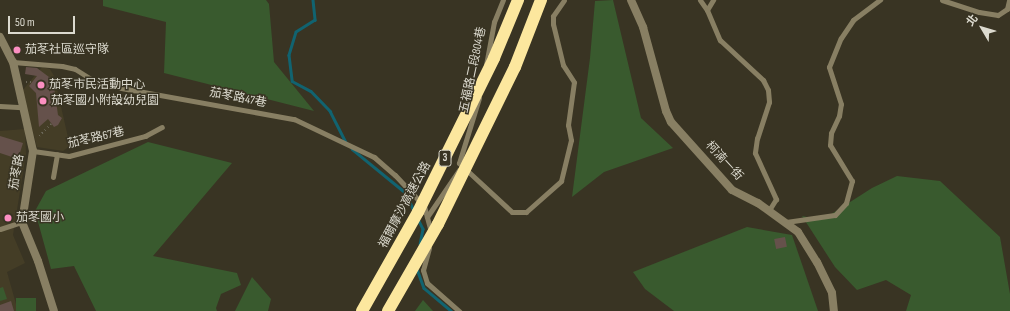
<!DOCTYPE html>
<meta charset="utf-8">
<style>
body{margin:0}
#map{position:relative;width:1010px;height:311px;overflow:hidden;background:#393423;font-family:"Sofia Sans Condensed","Noto Sans TC",sans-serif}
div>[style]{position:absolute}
.built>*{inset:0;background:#443d26}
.green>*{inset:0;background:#395a2e;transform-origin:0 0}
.stream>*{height:2.5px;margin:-1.25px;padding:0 1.25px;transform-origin:1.25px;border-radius:1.25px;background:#116370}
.building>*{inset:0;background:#65514b;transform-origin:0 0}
.path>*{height:1.5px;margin-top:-0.75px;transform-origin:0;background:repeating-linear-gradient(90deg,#6b6758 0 1px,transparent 0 4px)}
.lane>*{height:5px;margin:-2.5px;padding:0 2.5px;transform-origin:2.5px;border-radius:2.5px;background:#887f63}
.street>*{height:8px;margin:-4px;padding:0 4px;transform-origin:4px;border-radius:4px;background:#887f63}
.highway-bridge>*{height:12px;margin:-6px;padding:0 6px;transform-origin:6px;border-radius:6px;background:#fce79e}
.dots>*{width:11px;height:11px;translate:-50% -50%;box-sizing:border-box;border:2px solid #393423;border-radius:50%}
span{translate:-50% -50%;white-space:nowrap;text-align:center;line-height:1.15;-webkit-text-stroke:3px #393423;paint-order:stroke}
.shield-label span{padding:1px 3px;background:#393423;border:1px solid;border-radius:3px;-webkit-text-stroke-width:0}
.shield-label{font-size:11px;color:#dcdacf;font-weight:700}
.poi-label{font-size:12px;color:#dcdacf}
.left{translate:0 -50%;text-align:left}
.street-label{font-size:12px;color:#dcdacf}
.north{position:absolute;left:962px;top:8px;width:40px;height:40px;-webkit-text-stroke:3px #393423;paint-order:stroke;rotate:308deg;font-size:11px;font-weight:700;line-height:16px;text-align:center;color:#dcdacf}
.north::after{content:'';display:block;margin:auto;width:14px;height:18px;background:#dcdacf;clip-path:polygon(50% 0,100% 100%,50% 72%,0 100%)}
.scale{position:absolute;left:8px;top:16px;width:67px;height:18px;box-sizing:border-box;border:2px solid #dcdacf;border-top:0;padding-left:5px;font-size:12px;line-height:14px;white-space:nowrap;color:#dcdacf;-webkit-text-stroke:3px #393423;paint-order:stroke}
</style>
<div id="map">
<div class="built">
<div style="clip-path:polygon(42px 67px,50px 69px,54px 76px,70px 146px,63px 151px,37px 147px,22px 91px)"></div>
<div style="clip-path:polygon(25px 129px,26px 154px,13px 235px,25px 263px,7px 272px,18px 311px,0 311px,0 131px)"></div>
</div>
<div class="green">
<div style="clip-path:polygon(103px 0,266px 0,269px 4px,274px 62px,314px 111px,164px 73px,166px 22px,103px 6px)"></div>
<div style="clip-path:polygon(613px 0,641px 118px,673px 148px,604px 172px,572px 197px,590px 58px,595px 1px)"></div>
<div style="clip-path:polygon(148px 142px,232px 163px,153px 256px,237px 273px,241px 285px,221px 294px,216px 308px,217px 311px,96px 311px,74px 266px,51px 269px,35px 211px,46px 191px)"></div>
<div style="clip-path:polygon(897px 176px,940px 181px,1000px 237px,1010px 294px,1010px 311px,906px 311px,911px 295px,886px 280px,857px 290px,835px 267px,802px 216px,822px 220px,872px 188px)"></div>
<div style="clip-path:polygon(747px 227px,792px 235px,818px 311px,674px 311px,645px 289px,633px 272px)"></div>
<div style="clip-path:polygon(252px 277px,271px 299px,268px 311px,235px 311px)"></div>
<div style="clip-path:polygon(3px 287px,7px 299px,0 301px,0 288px)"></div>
<div style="left:16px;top:298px;width:20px;height:13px"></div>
<div style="clip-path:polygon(423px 300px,433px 311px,415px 311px)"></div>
</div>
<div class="stream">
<div style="left:313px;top:0;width:20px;rotate:84deg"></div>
<div style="left:315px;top:20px;width:22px;rotate:148deg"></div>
<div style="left:296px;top:32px;width:24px;rotate:107deg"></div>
<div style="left:289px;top:55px;width:26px;rotate:83deg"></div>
<div style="left:292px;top:81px;width:21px;rotate:28deg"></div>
<div style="left:311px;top:91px;width:28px;rotate:46deg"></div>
<div style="left:330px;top:111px;width:35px;rotate:63deg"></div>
<div style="left:352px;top:149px;width:70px;rotate:39.2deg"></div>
<div style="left:406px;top:193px;width:20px;rotate:66deg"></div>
<div style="left:418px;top:219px;width:11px;rotate:63deg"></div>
<div style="left:423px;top:229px;width:15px;rotate:101deg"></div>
<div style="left:417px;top:269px;width:20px;rotate:70deg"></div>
<div style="left:424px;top:288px;width:35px;rotate:40deg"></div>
</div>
<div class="building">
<div style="clip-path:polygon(18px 44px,22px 51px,17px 55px,12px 48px)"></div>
<div style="clip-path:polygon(26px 67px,37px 68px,53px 80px,58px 115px,62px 118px,58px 125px,54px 127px,48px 119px,39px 127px,36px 93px,29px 86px,37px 76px,25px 74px)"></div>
<div style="clip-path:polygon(0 136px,23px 143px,18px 159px,0 153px)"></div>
<div style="left:785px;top:237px;width:10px;height:11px;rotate:79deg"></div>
<div style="clip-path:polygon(11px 301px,14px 311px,0 311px,0 305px)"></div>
</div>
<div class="path">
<div style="left:26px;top:82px;width:6px"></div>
<div style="left:39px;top:136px;width:17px;rotate:-45deg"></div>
<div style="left:18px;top:159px;width:6px;rotate:9deg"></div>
<div style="left:12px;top:185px;width:7px;rotate:16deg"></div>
</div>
<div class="lane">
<div style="left:700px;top:0;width:12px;rotate:55deg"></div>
<div style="left:707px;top:10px;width:33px;rotate:67deg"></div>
<div style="left:720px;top:40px;width:59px;rotate:42.9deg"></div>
<div style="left:763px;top:80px;width:11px;rotate:63deg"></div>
<div style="left:768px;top:90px;width:12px;rotate:85deg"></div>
<div style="left:769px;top:102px;width:38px;rotate:108deg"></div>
<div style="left:757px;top:138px;width:15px;rotate:98deg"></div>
<div style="left:755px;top:153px;width:51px;rotate:65.5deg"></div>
<div style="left:776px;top:199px;width:13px;rotate:122deg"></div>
<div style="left:942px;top:0;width:39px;rotate:18deg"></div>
<div style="left:979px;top:12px;width:19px;rotate:9deg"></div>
<div style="left:998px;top:15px;width:11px;rotate:-34deg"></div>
<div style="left:1007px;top:9px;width:9px;rotate:-77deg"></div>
<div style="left:707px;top:10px;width:12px;rotate:-59deg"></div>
<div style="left:13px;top:62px;width:49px;rotate:4.7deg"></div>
<div style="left:62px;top:66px;width:13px;rotate:13deg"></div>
<div style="left:75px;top:69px;width:25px;rotate:32deg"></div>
<div style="left:96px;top:82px;width:26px;rotate:13deg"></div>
<div style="left:121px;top:88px;width:176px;rotate:10.2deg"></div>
<div style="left:294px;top:119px;width:89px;rotate:25.4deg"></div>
<div style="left:374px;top:157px;width:28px;rotate:41deg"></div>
<div style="left:395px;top:175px;width:42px;rotate:46.9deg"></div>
<div style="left:424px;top:206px;width:27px;rotate:75deg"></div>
<div style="left:486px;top:65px;width:44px;rotate:-79.5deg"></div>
<div style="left:494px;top:22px;width:24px;rotate:-68deg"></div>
<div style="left:479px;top:98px;width:68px;rotate:107.1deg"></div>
<div style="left:459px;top:163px;width:72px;rotate:42.8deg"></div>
<div style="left:512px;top:212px;width:14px"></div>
<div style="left:526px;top:212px;width:47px;rotate:-41.5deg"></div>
<div style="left:561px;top:181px;width:42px;rotate:-76.3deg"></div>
<div style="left:571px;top:140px;width:15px;rotate:-101deg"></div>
<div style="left:568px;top:125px;width:43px;rotate:-82.1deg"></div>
<div style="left:574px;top:82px;width:20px;rotate:-123deg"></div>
<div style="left:563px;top:65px;width:42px;rotate:-103.7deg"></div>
<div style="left:553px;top:24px;width:8px;rotate:-90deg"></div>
<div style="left:553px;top:16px;width:19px;rotate:-55deg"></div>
<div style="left:0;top:106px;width:22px;rotate:3deg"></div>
<div style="left:33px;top:151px;width:36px;rotate:8deg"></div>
<div style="left:69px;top:156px;width:79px;rotate:-14.7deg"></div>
<div style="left:145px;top:136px;width:19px;rotate:-28deg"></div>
<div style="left:53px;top:177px;width:23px;rotate:-80deg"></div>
<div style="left:427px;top:217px;width:57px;rotate:-55.8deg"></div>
<div style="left:786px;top:222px;width:49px;rotate:-8.1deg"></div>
<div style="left:835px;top:215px;width:16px;rotate:-47deg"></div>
<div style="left:846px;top:203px;width:23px;rotate:-75deg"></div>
<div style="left:852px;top:181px;width:42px;rotate:-121.4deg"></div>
<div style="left:830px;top:145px;width:12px;rotate:-85deg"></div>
<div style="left:831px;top:133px;width:19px;rotate:-65deg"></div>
<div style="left:839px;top:116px;width:12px;rotate:-81deg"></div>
<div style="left:841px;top:104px;width:39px;rotate:-108deg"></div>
<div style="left:829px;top:67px;width:31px;rotate:-68deg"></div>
<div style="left:841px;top:38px;width:22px;rotate:-56deg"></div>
<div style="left:853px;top:20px;width:34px;rotate:-37deg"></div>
<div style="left:0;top:229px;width:23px;rotate:-18deg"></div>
<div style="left:429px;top:248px;width:23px;rotate:105deg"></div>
<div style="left:423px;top:270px;width:14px;rotate:73deg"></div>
<div style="left:427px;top:283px;width:43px;rotate:41.2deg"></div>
</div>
<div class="street">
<div style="left:631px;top:0;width:30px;rotate:66deg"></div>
<div style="left:643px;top:27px;width:87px;rotate:74.7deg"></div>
<div style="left:666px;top:111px;width:12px;rotate:66deg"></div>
<div style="left:671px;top:122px;width:91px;rotate:48.1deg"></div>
<div style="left:732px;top:190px;width:29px;rotate:27deg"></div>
<div style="left:758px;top:203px;width:49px;rotate:35.9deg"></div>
<div style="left:798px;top:232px;width:36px;rotate:58deg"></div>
<div style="left:817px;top:262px;width:34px;rotate:64deg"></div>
<div style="left:832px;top:293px;width:18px;rotate:84deg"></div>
<div style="left:0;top:37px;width:28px;rotate:63deg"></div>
<div style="left:13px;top:62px;width:91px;rotate:77.3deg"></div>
<div style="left:33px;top:151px;width:72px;rotate:98.8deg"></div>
<div style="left:22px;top:222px;width:42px;rotate:67.7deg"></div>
<div style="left:38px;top:261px;width:52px;rotate:72.3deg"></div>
</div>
<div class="highway-bridge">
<div style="left:362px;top:311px;width:114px;rotate:-60.5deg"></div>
<div style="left:418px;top:212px;width:172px;rotate:-63.7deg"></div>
<div style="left:494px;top:58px;width:63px;rotate:-67.5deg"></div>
<div style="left:388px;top:311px;width:100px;rotate:-60.1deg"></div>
<div style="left:438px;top:224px;width:175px;rotate:-63.9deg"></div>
<div style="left:515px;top:67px;width:72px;rotate:-68.8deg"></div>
</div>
<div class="dots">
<div style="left:17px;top:50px;background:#fc8fc1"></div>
<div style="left:41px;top:85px;background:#fc8fc1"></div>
<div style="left:43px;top:101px;background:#fc8fc1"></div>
<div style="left:8px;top:218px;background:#fc8fc1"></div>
</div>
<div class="shield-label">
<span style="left:445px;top:158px">3</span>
</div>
<div class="poi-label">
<span class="left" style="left:25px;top:50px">茄苳社區巡守隊</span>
<span class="left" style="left:49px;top:85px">茄苳市民活動中心</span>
<span class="left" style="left:51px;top:101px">茄苳國小附設幼兒園</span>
<span class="left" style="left:16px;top:218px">茄苳國小</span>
</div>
<div class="street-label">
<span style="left:473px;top:70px;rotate:-78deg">五福路二段804巷</span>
<span style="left:238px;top:98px;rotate:11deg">茄苳路47巷</span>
<span style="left:96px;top:138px;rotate:-13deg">茄苳路67巷</span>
<span style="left:724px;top:161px;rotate:47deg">柯湳一街</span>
<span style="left:17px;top:172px;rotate:-80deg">茄苳路</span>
<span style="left:405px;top:205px;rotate:-62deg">福爾摩沙高速公路</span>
</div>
<div class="north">北</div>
<div class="scale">50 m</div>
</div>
